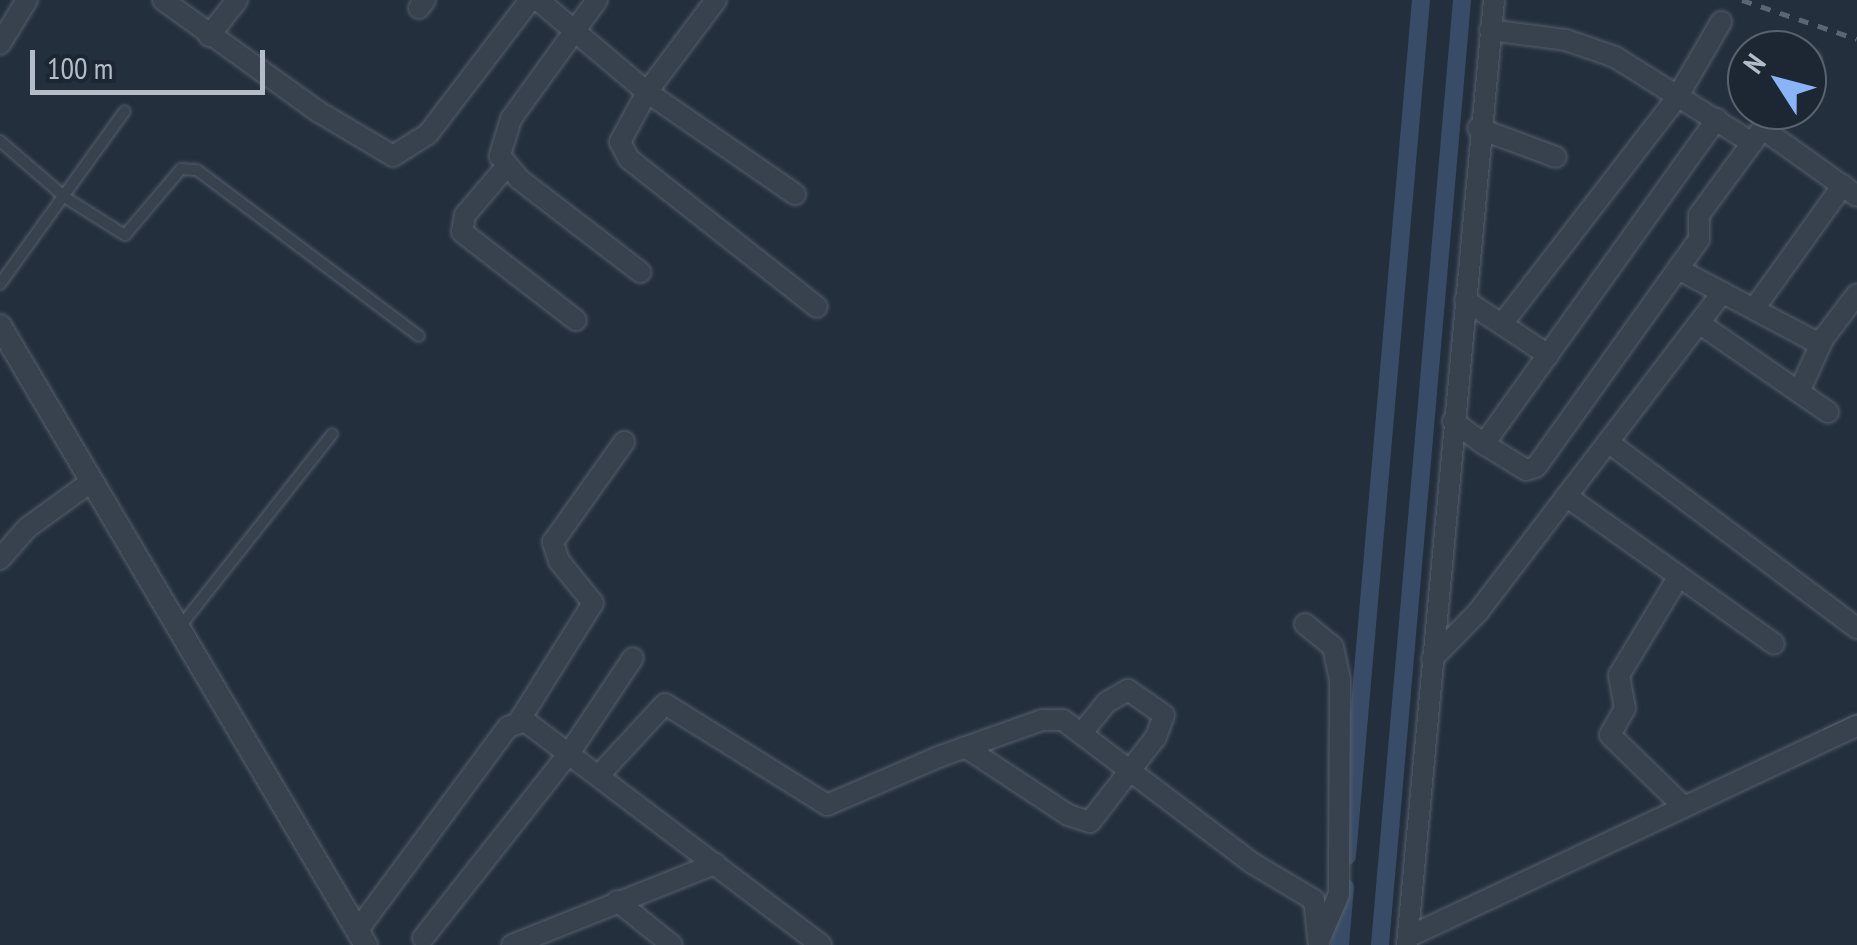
<!DOCTYPE html>
<style>
body{margin:0}
#map{position:relative;width:1857px;height:945px;overflow:hidden;background:#242f3e;font-family:"PT Sans Narrow",sans-serif}
div>[style]{position:absolute}
.stream>*{height:5px;margin:-2.5px;padding:0 2.5px;transform-origin:2.5px;border-radius:2.5px;background:#394c67}
.canal>*{height:18px;margin:-9px;padding:0 9px;transform-origin:9px;border-radius:9px;background:#394c67}
.roads{filter:drop-shadow(0 0 2px #565f6c) drop-shadow(0 0 2px #565f6c)}
.service>*{height:10px;margin:-5px;padding:0 5px;transform-origin:5px;border-radius:5px;background:#38414e}
.minor>*{height:20px;margin:-10px;padding:0 10px;transform-origin:10px;border-radius:10px;background:#38414e}
.tertiary>*{height:22px;margin:-11px;padding:0 11px;transform-origin:11px;border-radius:11px;background:#38414e}
.rail>*{height:5px;margin-top:-2.5px;transform-origin:0;background:repeating-linear-gradient(90deg,#5a6575 0 10px,transparent 0 20px)}
span{translate:-50% -50%;white-space:nowrap;text-align:center;line-height:1.15;-webkit-text-stroke:8px #1d2633;paint-order:stroke}
.north{position:absolute;left:1727px;top:30px;width:100px;height:100px;box-sizing:border-box;background:#1d2633;border:2px solid #59626f;border-radius:50%;rotate:306deg;font-size:28px;font-weight:700;line-height:40px;text-align:center;color:#b4bcc9}
.north::after{content:'';display:block;margin:auto;width:35px;height:45px;background:#8ab4f8;clip-path:polygon(50% 0,100% 100%,50% 72%,0 100%)}
.scale{position:absolute;left:30px;top:50px;width:235px;height:45px;box-sizing:border-box;border:5px solid #b4bcc9;border-top:0;padding-left:12px;font-size:30px;line-height:35px;white-space:nowrap;color:#b4bcc9;-webkit-text-stroke:8px #1d2633;paint-order:stroke}
</style>
<div id="map">
<div class="stream">
<div style="left:1825px;top:730px;width:35px;rotate:-25deg"></div>
</div>
<div class="canal">
<div style="left:1347px;top:856px;width:859px;rotate:-85.06deg"></div>
<div style="left:1340px;top:945px;width:58px;rotate:-85.1deg"></div>
<div style="left:1380px;top:945px;width:949px;rotate:-85.04deg"></div>
</div>
<div class="roads">
<div class="service">
<div style="left:0;top:141px;width:87px;rotate:40.8deg"></div>
<div style="left:66px;top:198px;width:70px;rotate:32.1deg"></div>
<div style="left:125px;top:235px;width:87px;rotate:-49.7deg"></div>
<div style="left:181px;top:169px;width:16px;rotate:4deg"></div>
<div style="left:197px;top:170px;width:277px;rotate:36.8deg"></div>
<div style="left:0;top:284px;width:213px;rotate:-54.2deg"></div>
<div style="left:179px;top:628px;width:247px;rotate:-51.7deg"></div>
</div>
<div class="minor">
<div style="left:163px;top:0;width:192px;rotate:35.7deg"></div>
<div style="left:319px;top:112px;width:86px;rotate:30.7deg"></div>
<div style="left:393px;top:156px;width:41px;rotate:-32.2deg"></div>
<div style="left:428px;top:134px;width:168px;rotate:-52.7deg"></div>
<div style="left:538px;top:0;width:143px;rotate:40.2deg"></div>
<div style="left:647px;top:92px;width:180px;rotate:34.6deg"></div>
<div style="left:597px;top:0;width:147px;rotate:125.9deg"></div>
<div style="left:511px;top:119px;width:39px;rotate:107deg"></div>
<div style="left:500px;top:156px;width:30px;rotate:50deg"></div>
<div style="left:519px;top:179px;width:153px;rotate:37.5deg"></div>
<div style="left:716px;top:0;width:115px;rotate:126.9deg"></div>
<div style="left:647px;top:92px;width:57px;rotate:118.4deg"></div>
<div style="left:620px;top:142px;width:19px;rotate:62deg"></div>
<div style="left:629px;top:159px;width:239px;rotate:38.2deg"></div>
<div style="left:419px;top:8px;width:10px;rotate:-53deg"></div>
<div style="left:1490px;top:30px;width:77px;rotate:7.5deg"></div>
<div style="left:1566px;top:40px;width:52px;rotate:19.1deg"></div>
<div style="left:1615px;top:57px;width:162px;rotate:32.1deg"></div>
<div style="left:209px;top:36px;width:46px;rotate:-52.1deg"></div>
<div style="left:0;top:44px;width:52px;rotate:-58.5deg"></div>
<div style="left:1807px;top:64px;width:5px;rotate:-53deg"></div>
<div style="left:1478px;top:128px;width:83px;rotate:20.4deg"></div>
<div style="left:1763px;top:129px;width:115px;rotate:35.5deg"></div>
<div style="left:506px;top:167px;width:63px;rotate:130.5deg"></div>
<div style="left:465px;top:215px;width:17px;rotate:100deg"></div>
<div style="left:462px;top:232px;width:144px;rotate:37.7deg"></div>
<div style="left:1678px;top:269px;width:154px;rotate:27.9deg"></div>
<div style="left:1814px;top:341px;width:9px;rotate:-13deg"></div>
<div style="left:1823px;top:339px;width:56px;rotate:-52.9deg"></div>
<div style="left:1465px;top:300px;width:100px;rotate:33.5deg"></div>
<div style="left:1756px;top:306px;width:149px;rotate:-54.3deg"></div>
<div style="left:1699px;top:323px;width:157px;rotate:34.6deg"></div>
<div style="left:1502px;top:324px;width:288px;rotate:-52.3deg"></div>
<div style="left:1678px;top:96px;width:86px;rotate:-59.8deg"></div>
<div style="left:1799px;top:392px;width:58px;rotate:-65.6deg"></div>
<div style="left:1453px;top:421px;width:39px;rotate:37deg"></div>
<div style="left:1484px;top:444px;width:400px;rotate:-54.4deg"></div>
<div style="left:1608px;top:442px;width:311px;rotate:36.8deg"></div>
<div style="left:1484px;top:444px;width:49px;rotate:31.8deg"></div>
<div style="left:1526px;top:470px;width:10px;rotate:-17deg"></div>
<div style="left:1536px;top:467px;width:280px;rotate:-54.4deg"></div>
<div style="left:1699px;top:239px;width:24px;rotate:-90deg"></div>
<div style="left:1699px;top:215px;width:130px;rotate:-53.7deg"></div>
<div style="left:1566px;top:496px;width:255px;rotate:35.4deg"></div>
<div style="left:0;top:559px;width:41px;rotate:-48.9deg"></div>
<div style="left:27px;top:528px;width:80px;rotate:-35.9deg"></div>
<div style="left:1679px;top:576px;width:116px;rotate:121.2deg"></div>
<div style="left:1619px;top:675px;width:34px;rotate:80deg"></div>
<div style="left:1625px;top:708px;width:31px;rotate:119deg"></div>
<div style="left:1610px;top:735px;width:100px;rotate:44.2deg"></div>
<div style="left:1305px;top:624px;width:36px;rotate:39deg"></div>
<div style="left:1333px;top:647px;width:35px;rotate:78deg"></div>
<div style="left:1340px;top:681px;width:213px;rotate:90.3deg"></div>
<div style="left:1339px;top:894px;width:46px;rotate:113.2deg"></div>
<div style="left:1432px;top:659px;width:66px;rotate:-45.6deg"></div>
<div style="left:1478px;top:612px;width:402px;rotate:-52.6deg"></div>
<div style="left:519px;top:721px;width:139px;rotate:-57.9deg"></div>
<div style="left:593px;top:603px;width:54px;rotate:-129deg"></div>
<div style="left:559px;top:561px;width:20px;rotate:-108deg"></div>
<div style="left:553px;top:542px;width:123px;rotate:-54.6deg"></div>
<div style="left:965px;top:747px;width:123px;rotate:33.4deg"></div>
<div style="left:1068px;top:815px;width:23px;rotate:18deg"></div>
<div style="left:1090px;top:822px;width:108px;rotate:-52.2deg"></div>
<div style="left:1156px;top:737px;width:23px;rotate:-70deg"></div>
<div style="left:1164px;top:715px;width:44px;rotate:-145.2deg"></div>
<div style="left:1128px;top:690px;width:24px;rotate:150deg"></div>
<div style="left:1107px;top:702px;width:41px;rotate:129.1deg"></div>
<div style="left:601px;top:773px;width:94px;rotate:-47.2deg"></div>
<div style="left:665px;top:704px;width:191px;rotate:31.9deg"></div>
<div style="left:827px;top:805px;width:124px;rotate:-23.3deg"></div>
<div style="left:941px;top:756px;width:107px;rotate:-19.6deg"></div>
<div style="left:1042px;top:720px;width:21px"></div>
<div style="left:1063px;top:720px;width:237px;rotate:37.1deg"></div>
<div style="left:1252px;top:863px;width:72px;rotate:30.8deg"></div>
<div style="left:1314px;top:900px;width:45px;rotate:83.7deg"></div>
<div style="left:617px;top:901px;width:70px;rotate:38.7deg"></div>
<div style="left:357px;top:931px;width:254px;rotate:-53.5deg"></div>
<div style="left:508px;top:727px;width:18px;rotate:-19deg"></div>
<div style="left:525px;top:721px;width:371px;rotate:37.1deg"></div>
<div style="left:1408px;top:937px;width:496px;rotate:-25.2deg"></div>
<div style="left:423px;top:938px;width:237px;rotate:-51.7deg"></div>
<div style="left:570px;top:752px;width:113px;rotate:-56.2deg"></div>
<div style="left:512px;top:945px;width:219px;rotate:-21.8deg"></div>
<div style="left:1407px;top:945px;width:949px;rotate:-84.74deg"></div>
</div>
<div class="tertiary">
<div style="left:0;top:326px;width:719px;rotate:59.41deg"></div>
</div>
</div>
<div class="rail">
<div style="left:1742px;top:0;width:121px;rotate:18.7deg"></div>
</div>
<div class="north">N</div>
<div class="scale">100 m</div>
</div>
